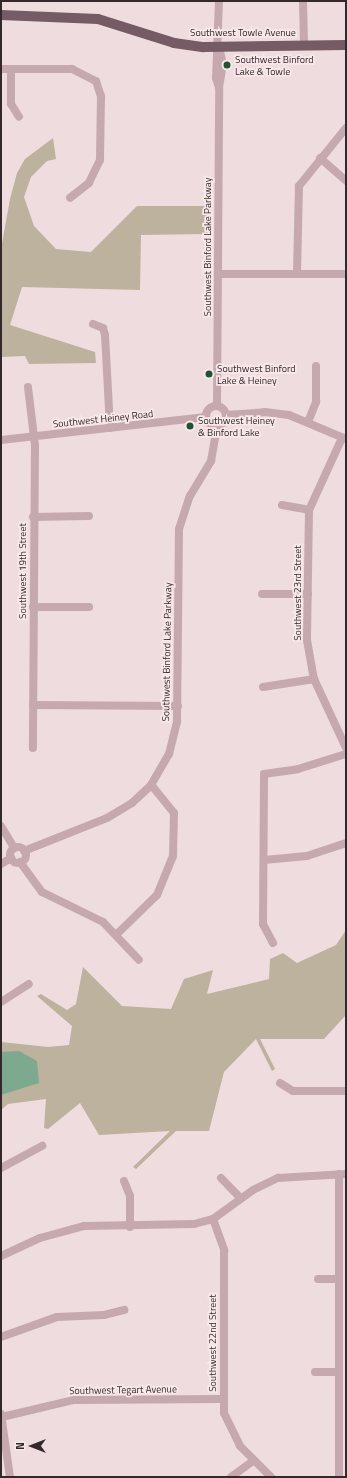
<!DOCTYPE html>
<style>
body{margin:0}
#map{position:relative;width:347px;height:1478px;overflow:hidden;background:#efdcdf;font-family:"Titillium Web",sans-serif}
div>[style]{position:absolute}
.green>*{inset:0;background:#bdb29d}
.water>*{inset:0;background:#7daa8e}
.minor>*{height:8px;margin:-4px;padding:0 4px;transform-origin:4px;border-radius:4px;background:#c6a9af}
.minor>.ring{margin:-4px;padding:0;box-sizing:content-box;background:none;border:8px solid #c6a9af;border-radius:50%}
.major>*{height:10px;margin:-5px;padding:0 5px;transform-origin:5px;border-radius:5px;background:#755b63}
.dots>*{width:11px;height:11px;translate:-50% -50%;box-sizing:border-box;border:2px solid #f8e8ea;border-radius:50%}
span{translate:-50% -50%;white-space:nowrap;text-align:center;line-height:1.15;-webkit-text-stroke:3.5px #f8e8ea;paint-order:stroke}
.street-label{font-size:10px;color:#34282c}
.poi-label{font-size:10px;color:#34282c}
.left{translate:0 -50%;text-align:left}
.frame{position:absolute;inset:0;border:2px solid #34282c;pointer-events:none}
.north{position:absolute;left:12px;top:1426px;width:40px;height:40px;-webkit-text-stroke:3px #f8e8ea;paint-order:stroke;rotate:270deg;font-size:11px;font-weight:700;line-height:16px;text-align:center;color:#34282c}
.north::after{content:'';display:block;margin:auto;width:14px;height:18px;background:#34282c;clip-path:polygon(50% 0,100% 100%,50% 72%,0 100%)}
</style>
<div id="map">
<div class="green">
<div style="clip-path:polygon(53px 138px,56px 159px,47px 161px,31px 177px,24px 197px,34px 226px,56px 249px,91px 252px,137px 206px,208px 206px,208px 234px,141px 235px,140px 290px,22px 287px,10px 325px,95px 352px,96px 363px,29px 364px,25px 356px,1px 357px,1px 249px,10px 199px,17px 173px,25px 159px)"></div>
<div style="clip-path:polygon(346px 930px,346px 1015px,324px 1039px,260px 1039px,275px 1069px,272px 1071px,256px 1039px,224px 1072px,209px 1131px,176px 1131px,136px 1169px,133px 1167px,170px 1131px,99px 1135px,80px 1103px,48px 1129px,44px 1128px,46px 1099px,8px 1104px,1px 1110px,1px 1042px,48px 1047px,69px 1045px,72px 1026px,37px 996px,41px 994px,67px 1010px,76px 1004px,83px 967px,122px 1006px,171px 1009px,184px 979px,213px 970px,207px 994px,269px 979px,270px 959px,283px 953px,297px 963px,336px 945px)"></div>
</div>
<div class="water">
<div style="clip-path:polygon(19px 1051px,37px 1061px,39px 1083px,1px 1095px,1px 1052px)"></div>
</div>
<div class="minor">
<div style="left:219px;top:1px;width:77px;rotate:92.2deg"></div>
<div style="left:216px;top:78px;width:9px;rotate:72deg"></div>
<div style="left:303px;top:1px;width:44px;rotate:88.7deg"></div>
<div style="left:1px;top:69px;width:71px"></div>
<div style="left:72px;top:69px;width:27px;rotate:27deg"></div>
<div style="left:96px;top:81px;width:16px;rotate:72deg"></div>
<div style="left:101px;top:96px;width:64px;rotate:90.9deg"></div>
<div style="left:100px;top:160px;width:25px;rotate:116deg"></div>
<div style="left:89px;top:183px;width:24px;rotate:142deg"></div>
<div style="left:11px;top:69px;width:35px;rotate:90deg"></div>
<div style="left:11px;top:104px;width:15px;rotate:58deg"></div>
<div style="left:320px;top:158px;width:35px;rotate:41deg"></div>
<div style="left:218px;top:274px;width:128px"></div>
<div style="left:297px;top:274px;width:88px;rotate:-88.7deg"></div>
<div style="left:299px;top:186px;width:75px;rotate:-51deg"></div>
<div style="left:93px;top:324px;width:11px;rotate:22deg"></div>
<div style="left:103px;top:328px;width:7px;rotate:74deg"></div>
<div style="left:105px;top:335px;width:93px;rotate:86.9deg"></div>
<div style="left:28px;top:387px;width:59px;rotate:83.2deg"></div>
<div style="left:35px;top:446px;width:302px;rotate:90.4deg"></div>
<div style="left:217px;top:406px;width:319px;rotate:-89.6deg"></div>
<div style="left:219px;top:87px;width:22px;rotate:-80deg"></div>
<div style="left:223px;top:65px;width:19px;rotate:-102deg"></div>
<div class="ring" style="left:206px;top:406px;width:12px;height:12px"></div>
<div style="left:226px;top:415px;width:39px;rotate:-4deg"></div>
<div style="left:265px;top:412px;width:24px;rotate:7deg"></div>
<div style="left:289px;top:415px;width:62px;rotate:22.8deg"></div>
<div style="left:308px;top:422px;width:22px;rotate:-68deg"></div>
<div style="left:316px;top:402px;width:36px;rotate:-90deg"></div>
<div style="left:342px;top:438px;width:79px;rotate:114.6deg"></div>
<div style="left:309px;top:510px;width:130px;rotate:90.9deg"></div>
<div style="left:307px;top:640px;width:40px;rotate:80deg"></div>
<div style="left:314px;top:679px;width:76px;rotate:65.1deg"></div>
<div style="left:1px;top:440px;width:206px;rotate:-6.4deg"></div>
<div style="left:282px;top:505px;width:27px;rotate:10deg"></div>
<div style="left:33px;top:517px;width:56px;rotate:-1deg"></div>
<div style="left:262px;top:594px;width:46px"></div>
<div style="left:33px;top:607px;width:56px"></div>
<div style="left:263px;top:687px;width:52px;rotate:-8.9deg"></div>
<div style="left:33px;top:705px;width:145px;rotate:0.4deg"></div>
<div style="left:1px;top:826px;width:26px;rotate:59deg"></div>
<div class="ring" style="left:10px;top:847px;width:8px;height:8px"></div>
<div style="left:24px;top:851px;width:89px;rotate:-21.7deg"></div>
<div style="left:107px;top:818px;width:29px;rotate:-31deg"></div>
<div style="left:132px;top:803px;width:26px;rotate:-43deg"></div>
<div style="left:151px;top:785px;width:36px;rotate:-60deg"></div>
<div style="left:169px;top:754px;width:34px;rotate:-76deg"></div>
<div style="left:177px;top:721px;width:192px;rotate:-89.4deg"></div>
<div style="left:179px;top:529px;width:35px;rotate:-72deg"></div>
<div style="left:190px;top:496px;width:41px;rotate:-59deg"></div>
<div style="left:211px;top:461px;width:36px;rotate:-80deg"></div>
<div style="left:264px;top:860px;width:43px;rotate:-5.3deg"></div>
<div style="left:307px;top:856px;width:41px;rotate:-18.4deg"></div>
<div style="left:20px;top:862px;width:37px;rotate:54deg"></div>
<div style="left:42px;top:892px;width:68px;rotate:26.2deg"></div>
<div style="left:103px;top:922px;width:52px;rotate:46.5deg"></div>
<div style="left:1px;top:864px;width:12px;rotate:-31deg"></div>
<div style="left:116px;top:935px;width:57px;rotate:-44.3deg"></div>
<div style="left:157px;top:895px;width:42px;rotate:-67.7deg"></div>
<div style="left:173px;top:856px;width:43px;rotate:-88.7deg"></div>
<div style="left:174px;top:813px;width:36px;rotate:-129deg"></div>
<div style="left:273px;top:943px;width:21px;rotate:-118deg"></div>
<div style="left:263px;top:924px;width:150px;rotate:-89.6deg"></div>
<div style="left:264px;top:774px;width:34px;rotate:-8deg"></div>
<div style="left:298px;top:769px;width:50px;rotate:-17.4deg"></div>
<div style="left:1px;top:1002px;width:33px;rotate:-33deg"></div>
<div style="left:280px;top:1083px;width:15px;rotate:32deg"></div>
<div style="left:293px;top:1091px;width:53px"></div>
<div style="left:1px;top:1168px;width:47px;rotate:-28.2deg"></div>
<div style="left:221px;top:1178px;width:28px;rotate:46deg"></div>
<div style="left:124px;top:1181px;width:16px;rotate:68deg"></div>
<div style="left:130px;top:1196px;width:31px;rotate:90deg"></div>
<div style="left:213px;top:1219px;width:33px;rotate:70deg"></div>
<div style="left:224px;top:1250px;width:163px;rotate:90deg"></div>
<div style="left:224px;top:1413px;width:37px;rotate:64deg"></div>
<div style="left:240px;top:1446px;width:44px;rotate:45deg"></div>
<div style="left:1px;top:1256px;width:43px;rotate:-24.8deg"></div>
<div style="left:40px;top:1238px;width:46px;rotate:-15.3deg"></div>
<div style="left:84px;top:1226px;width:110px;rotate:-1deg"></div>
<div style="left:194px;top:1224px;width:20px;rotate:-15deg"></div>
<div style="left:213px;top:1219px;width:49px;rotate:-35.9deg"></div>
<div style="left:253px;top:1190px;width:28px;rotate:-26deg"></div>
<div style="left:278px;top:1178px;width:68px;rotate:-3.4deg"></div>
<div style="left:318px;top:1279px;width:21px"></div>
<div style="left:1px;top:1337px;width:59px;rotate:-19.7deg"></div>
<div style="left:57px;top:1317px;width:47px;rotate:-2.4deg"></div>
<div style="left:104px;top:1315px;width:21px;rotate:-14deg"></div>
<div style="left:315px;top:1372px;width:23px"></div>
<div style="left:1px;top:1414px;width:64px;rotate:81.9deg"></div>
<div style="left:2px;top:1417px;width:74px;rotate:-13.3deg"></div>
<div style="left:74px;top:1400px;width:149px;rotate:-0.4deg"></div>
<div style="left:231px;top:1477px;width:27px;rotate:-36deg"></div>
<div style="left:339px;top:1477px;width:303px;rotate:-90deg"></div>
</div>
<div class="major">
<div style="left:1px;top:15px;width:97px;rotate:2.4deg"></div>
<div style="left:98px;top:19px;width:80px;rotate:17.5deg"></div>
<div style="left:174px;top:43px;width:30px;rotate:8deg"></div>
<div style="left:204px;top:47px;width:142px;rotate:-0.8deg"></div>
</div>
<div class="dots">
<div style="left:227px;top:65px;background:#225234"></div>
<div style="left:209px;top:374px;background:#225234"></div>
<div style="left:190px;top:426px;background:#225234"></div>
</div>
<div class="street-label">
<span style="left:243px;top:33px">Southwest Towle Avenue</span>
<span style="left:208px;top:247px;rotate:-90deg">Southwest Binford Lake Parkway</span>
<span style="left:103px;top:419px;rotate:-6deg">Southwest Heiney Road</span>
<span style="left:23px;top:571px;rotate:-90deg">Southwest 19th Street</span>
<span style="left:298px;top:593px;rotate:-90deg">Southwest 23rd Street</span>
<span style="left:167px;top:652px;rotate:-89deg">Southwest Binford Lake Parkway</span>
<span style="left:213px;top:1343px;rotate:-90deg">Southwest 22nd Street</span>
<span style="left:123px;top:1390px;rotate:-1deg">Southwest Tegart Avenue</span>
</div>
<div class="poi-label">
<span class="left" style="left:235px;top:65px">Southwest Binford<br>Lake &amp; Towle</span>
<span class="left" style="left:217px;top:374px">Southwest Binford<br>Lake &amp; Heiney</span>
<span class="left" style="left:198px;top:426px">Southwest Heiney<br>&amp; Binford Lake</span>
</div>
<div class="frame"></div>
<div class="north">N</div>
</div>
